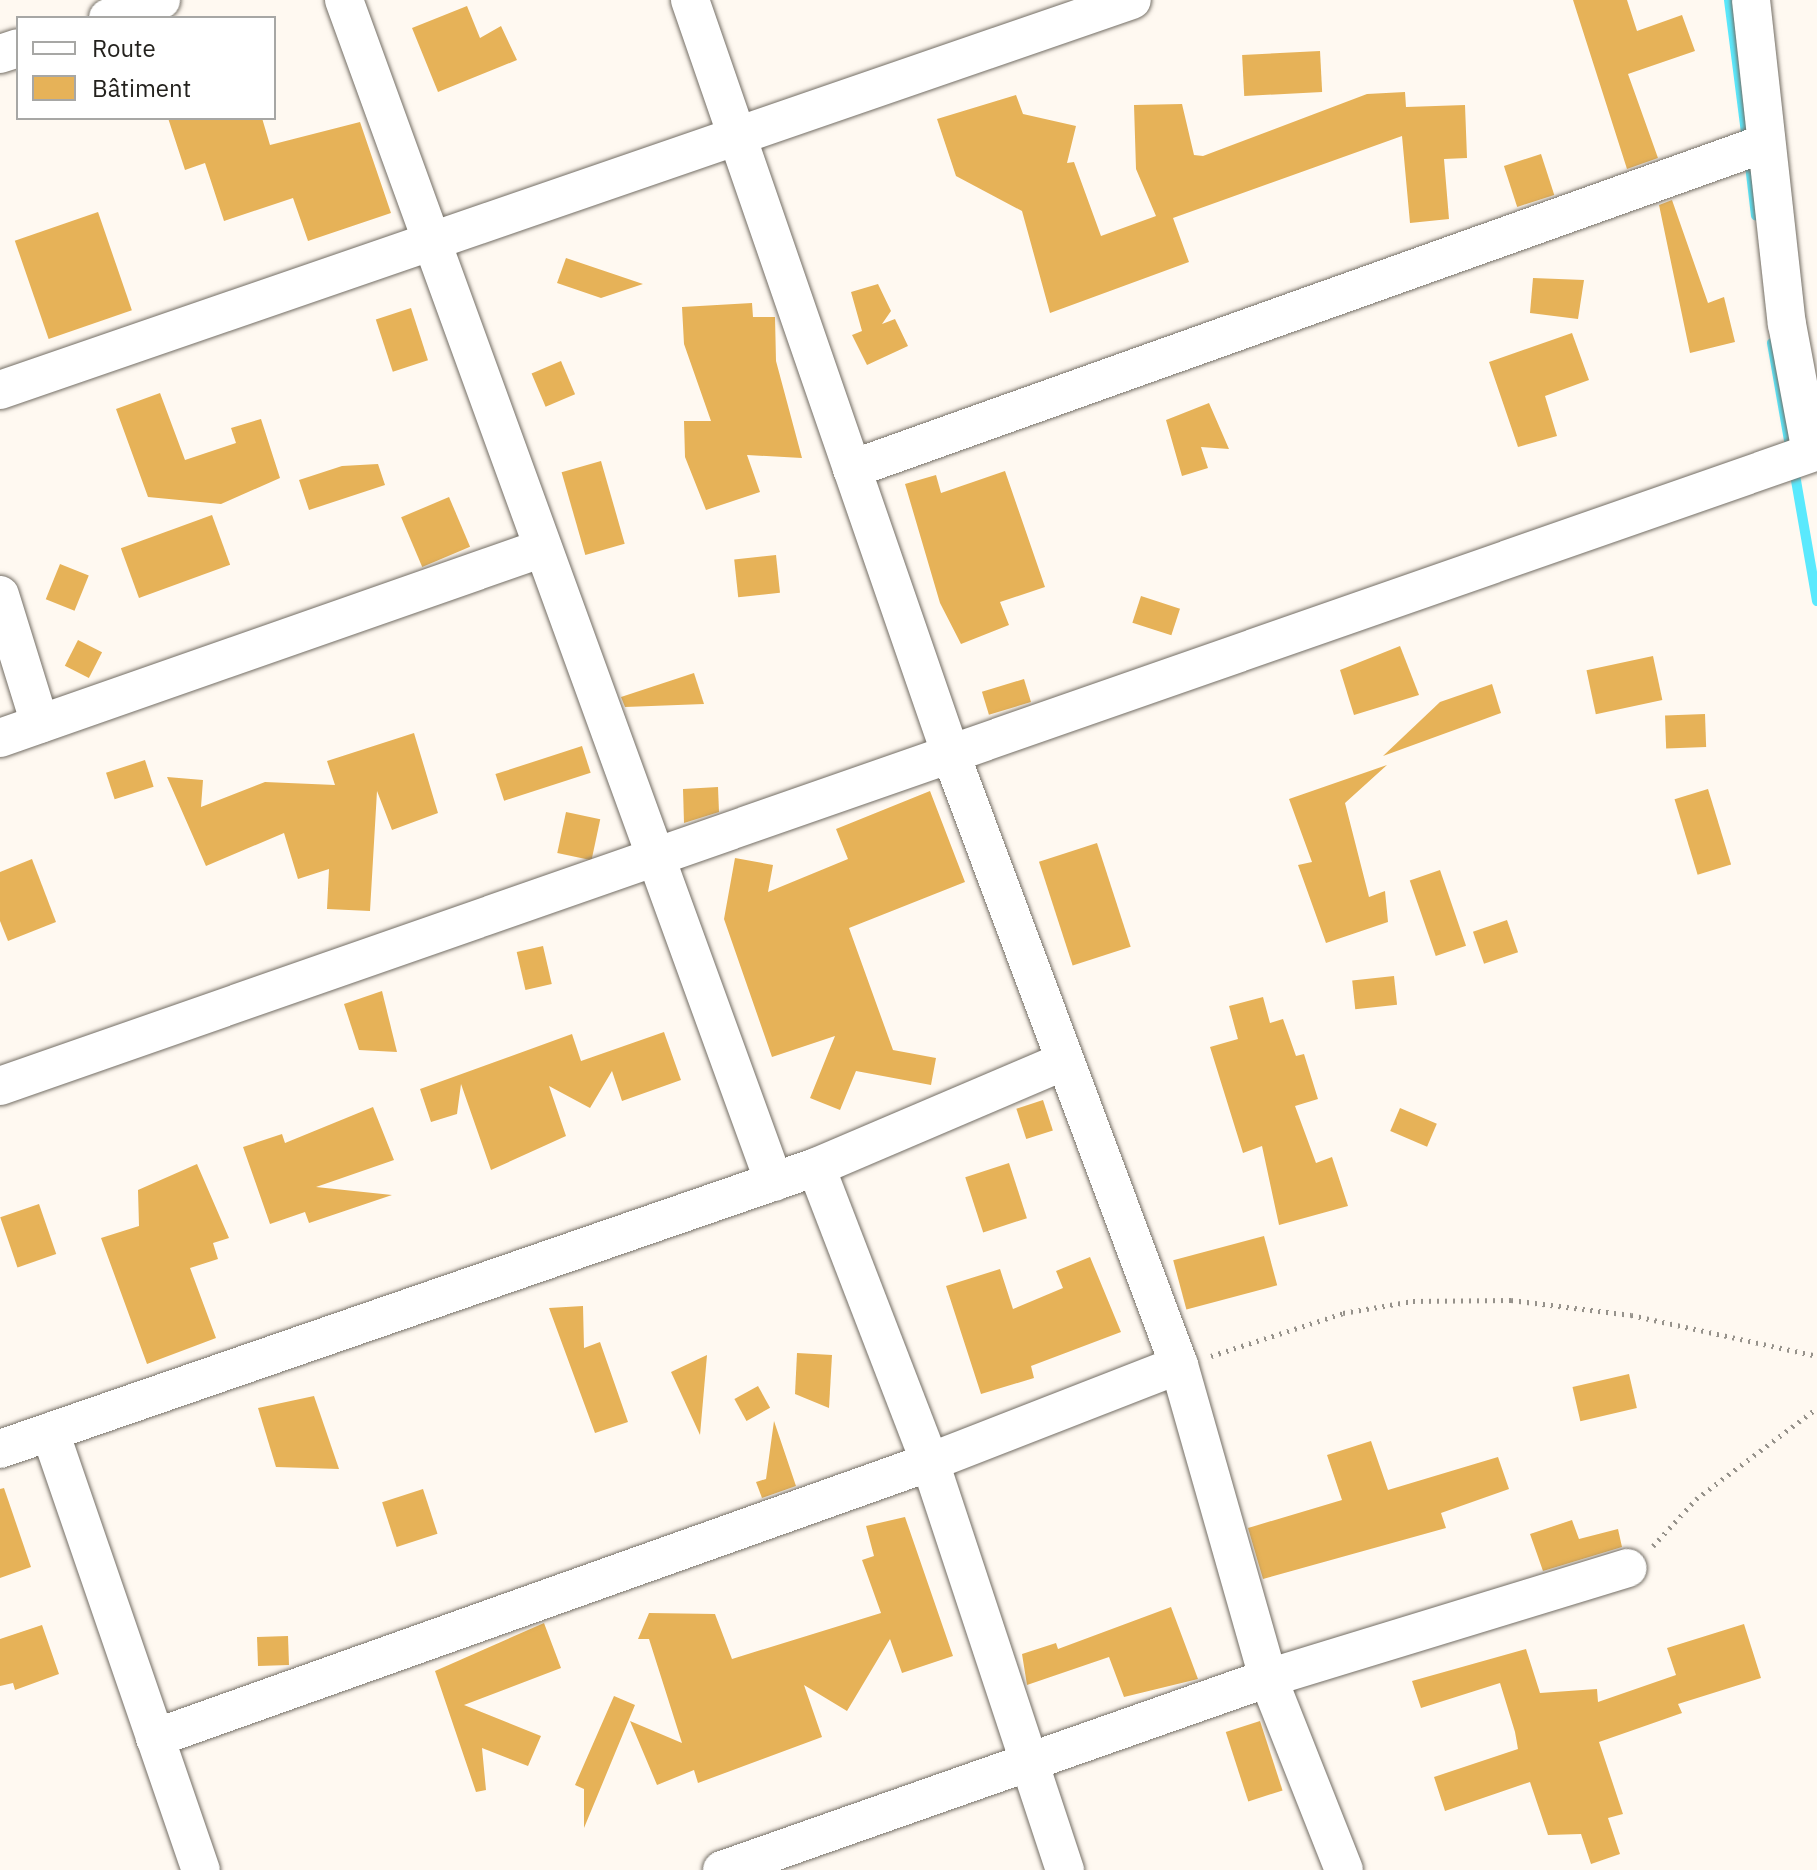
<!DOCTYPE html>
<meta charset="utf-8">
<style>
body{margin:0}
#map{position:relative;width:1817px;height:1870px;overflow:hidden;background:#fff9f1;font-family:"IBM Plex Sans",sans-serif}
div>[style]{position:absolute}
.stream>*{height:10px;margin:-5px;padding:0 5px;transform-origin:5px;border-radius:5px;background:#5ae9fd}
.building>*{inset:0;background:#e6b258;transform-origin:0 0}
.path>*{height:5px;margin-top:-2.5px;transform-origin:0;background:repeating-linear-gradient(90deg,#96928b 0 2px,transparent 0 8px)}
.roads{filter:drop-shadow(0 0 2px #746e65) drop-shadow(0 0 2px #746e65)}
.minor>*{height:38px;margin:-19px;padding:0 19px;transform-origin:19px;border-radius:19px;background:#fff}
span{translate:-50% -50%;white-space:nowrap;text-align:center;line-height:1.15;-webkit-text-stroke:6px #fff;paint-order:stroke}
.legend{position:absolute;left:16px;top:16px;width:260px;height:104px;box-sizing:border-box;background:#fff;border:2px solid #a7a7a5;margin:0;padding:10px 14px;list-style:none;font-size:24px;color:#24221e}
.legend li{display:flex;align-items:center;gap:16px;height:40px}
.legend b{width:40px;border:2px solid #a7a7a5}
</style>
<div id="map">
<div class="stream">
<div style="left:1729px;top:0;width:142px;rotate:82.7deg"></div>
<div style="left:1749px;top:157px;width:59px;rotate:83.2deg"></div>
<div style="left:1772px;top:343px;width:262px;rotate:80.1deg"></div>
</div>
<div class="building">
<div style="clip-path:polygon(1573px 0,1627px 0,1637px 31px,1682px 15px,1695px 51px,1628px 74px,1658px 158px,1627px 169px)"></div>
<div style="clip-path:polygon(467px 6px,480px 38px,501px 26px,517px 60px,438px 92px,412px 28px)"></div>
<div style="left:1320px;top:51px;width:41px;height:78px;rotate:87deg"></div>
<div style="clip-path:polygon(1405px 92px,1406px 107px,1465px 105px,1467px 158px,1444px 159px,1449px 219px,1410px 223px,1402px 136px,1173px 218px,1189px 262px,1050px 313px,1022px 211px,956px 176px,937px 119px,1016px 95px,1023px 114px,1076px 126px,1067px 163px,1074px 162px,1101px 236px,1156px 216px,1136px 169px,1134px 105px,1182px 104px,1194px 155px,1203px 156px,1367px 94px)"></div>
<div style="clip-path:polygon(168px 118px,262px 118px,270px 145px,360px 122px,391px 213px,308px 241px,293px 198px,224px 221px,205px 163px,185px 170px)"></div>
<div style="left:1541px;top:154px;width:43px;height:39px;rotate:72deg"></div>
<div style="clip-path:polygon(1672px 200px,1708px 303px,1724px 297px,1735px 342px,1690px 353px,1659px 205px)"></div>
<div style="left:98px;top:212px;width:104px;height:88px;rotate:71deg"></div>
<div style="clip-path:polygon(566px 258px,643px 284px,601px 298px,557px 283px)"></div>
<div style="clip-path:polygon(1533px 278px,1584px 280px,1578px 319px,1530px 313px)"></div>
<div style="clip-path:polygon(878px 284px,891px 311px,882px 324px,895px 319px,908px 346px,867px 365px,852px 335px,862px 331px,851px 292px)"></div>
<div style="clip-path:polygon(752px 303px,753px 317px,775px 317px,776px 361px,802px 458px,747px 455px,760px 492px,706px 510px,685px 457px,684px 421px,711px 421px,684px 344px,682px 307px)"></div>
<div style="left:411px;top:308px;width:55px;height:37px;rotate:72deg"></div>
<div style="clip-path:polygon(1572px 333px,1589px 380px,1545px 396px,1557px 436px,1518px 447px,1489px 362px)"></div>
<div style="left:561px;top:361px;width:36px;height:32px;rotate:67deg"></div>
<div style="clip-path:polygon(160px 393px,185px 460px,236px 443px,231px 428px,261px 419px,280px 478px,221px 504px,148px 497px,116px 409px)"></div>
<div style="clip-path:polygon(1209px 403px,1229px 449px,1201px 447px,1208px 468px,1182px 476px,1166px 420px)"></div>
<div style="left:601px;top:461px;width:86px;height:41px;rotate:74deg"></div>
<div style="clip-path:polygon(378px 464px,385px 485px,309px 510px,299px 480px,342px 466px)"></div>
<div style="clip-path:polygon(1005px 471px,1045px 587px,1000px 602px,1009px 625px,961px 644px,940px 603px,905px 484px,936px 475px,941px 493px)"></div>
<div style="left:449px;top:497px;width:54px;height:52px;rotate:67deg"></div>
<div style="left:212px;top:515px;width:53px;height:97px;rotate:70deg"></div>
<div style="left:776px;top:555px;width:38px;height:42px;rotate:84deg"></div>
<div style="left:60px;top:564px;width:31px;height:38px;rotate:22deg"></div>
<div style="left:1141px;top:596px;width:41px;height:28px;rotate:18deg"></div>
<div style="left:78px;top:640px;width:27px;height:29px;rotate:27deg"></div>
<div style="clip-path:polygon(1400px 646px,1419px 695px,1354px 715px,1340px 670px)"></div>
<div style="left:1653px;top:656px;width:45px;height:68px;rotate:78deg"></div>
<div style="clip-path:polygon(694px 673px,704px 704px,625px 707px,621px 697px)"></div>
<div style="left:1024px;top:679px;width:24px;height:44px;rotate:73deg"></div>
<div style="clip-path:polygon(1492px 684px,1501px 713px,1383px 756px,1440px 702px)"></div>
<div style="left:1705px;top:714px;width:33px;height:40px;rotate:88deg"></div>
<div style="clip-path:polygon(414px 733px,438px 813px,392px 830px,377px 791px,370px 911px,327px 909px,329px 869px,298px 879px,284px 833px,206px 866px,167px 777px,203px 780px,201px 807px,265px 782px,335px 785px,327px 761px)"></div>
<div style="left:582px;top:746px;width:28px;height:91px;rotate:72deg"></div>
<div style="left:145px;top:760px;width:28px;height:41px;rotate:72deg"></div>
<div style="clip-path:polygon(1387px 765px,1345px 803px,1369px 897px,1385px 891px,1388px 922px,1326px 943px,1298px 865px,1312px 862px,1289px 799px)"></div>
<div style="clip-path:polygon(718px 787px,719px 812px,684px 823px,683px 789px)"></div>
<div style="left:1708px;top:789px;width:79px;height:35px;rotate:73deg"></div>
<div style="clip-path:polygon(930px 791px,965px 882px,849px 928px,893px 1050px,936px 1058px,931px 1085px,856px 1071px,840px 1110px,810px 1098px,835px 1036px,772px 1057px,724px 919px,735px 858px,773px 865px,768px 892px,848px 859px,836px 829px)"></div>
<div style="left:566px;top:812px;width:35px;height:42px;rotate:12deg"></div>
<div style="left:1097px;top:843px;width:109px;height:61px;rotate:72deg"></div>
<div style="clip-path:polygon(32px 859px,56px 922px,8px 941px,0 921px,0 872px)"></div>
<div style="left:1440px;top:870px;width:80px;height:32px;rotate:71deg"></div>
<div style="left:1507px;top:920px;width:34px;height:36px;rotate:71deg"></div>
<div style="left:543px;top:946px;width:39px;height:27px;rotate:77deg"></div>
<div style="left:1394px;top:976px;width:29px;height:42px;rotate:84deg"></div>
<div style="clip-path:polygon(382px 991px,397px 1052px,359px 1050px,344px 1004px)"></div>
<div style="clip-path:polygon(1263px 997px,1270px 1023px,1283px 1019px,1296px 1056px,1304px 1054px,1318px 1099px,1295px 1106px,1316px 1163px,1332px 1157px,1348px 1206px,1279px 1225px,1262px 1146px,1243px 1153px,1210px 1047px,1238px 1039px,1229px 1006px)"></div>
<div style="clip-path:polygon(664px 1032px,681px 1080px,622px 1101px,612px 1071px,590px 1108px,549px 1086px,566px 1136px,491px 1170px,461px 1084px,457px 1114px,431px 1122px,420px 1089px,572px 1034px,581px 1061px)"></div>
<div style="left:1043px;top:1100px;width:32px;height:28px;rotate:72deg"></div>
<div style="clip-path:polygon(373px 1107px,394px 1160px,316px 1187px,392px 1195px,309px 1223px,305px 1212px,270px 1224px,243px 1147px,282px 1134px,285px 1143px)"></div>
<div style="left:1400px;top:1108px;width:40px;height:25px;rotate:23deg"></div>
<div style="left:1009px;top:1163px;width:58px;height:46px;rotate:72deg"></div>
<div style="clip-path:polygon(197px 1164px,229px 1238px,213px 1243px,218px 1259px,190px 1268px,216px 1338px,147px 1364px,101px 1238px,139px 1226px,138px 1190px)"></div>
<div style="left:39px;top:1204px;width:53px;height:41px;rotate:71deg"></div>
<div style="left:1264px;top:1236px;width:51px;height:94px;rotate:75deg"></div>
<div style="clip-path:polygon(1090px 1257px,1121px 1332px,1031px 1366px,1034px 1378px,981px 1394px,946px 1286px,1000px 1269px,1013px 1309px,1063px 1288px,1056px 1271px)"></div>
<div style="clip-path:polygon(583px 1306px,584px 1348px,600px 1342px,628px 1422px,595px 1433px,549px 1308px)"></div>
<div style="clip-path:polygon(797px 1353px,832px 1355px,829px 1408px,795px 1394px)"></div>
<div style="clip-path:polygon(707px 1355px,700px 1435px,671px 1372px)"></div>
<div style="left:1629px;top:1374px;width:35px;height:58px;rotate:77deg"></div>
<div style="left:758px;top:1386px;width:25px;height:27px;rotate:61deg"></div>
<div style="clip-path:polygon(314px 1396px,339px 1469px,276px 1467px,258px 1408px)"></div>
<div style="clip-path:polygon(774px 1421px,796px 1486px,762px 1498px,756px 1482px,766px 1479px)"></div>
<div style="clip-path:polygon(1371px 1441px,1388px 1490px,1498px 1457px,1509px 1489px,1441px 1513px,1446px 1528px,1263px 1579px,1248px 1528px,1342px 1500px,1327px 1455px)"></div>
<div style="clip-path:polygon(4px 1488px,31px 1567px,0 1578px,0 1489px)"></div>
<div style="left:423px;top:1489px;width:47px;height:43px;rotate:72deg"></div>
<div style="clip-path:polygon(905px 1517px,953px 1656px,902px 1673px,890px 1639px,847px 1711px,804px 1685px,822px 1737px,698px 1783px,694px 1770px,657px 1785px,630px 1721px,682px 1743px,649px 1639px,638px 1639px,649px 1613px,715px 1614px,732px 1659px,881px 1613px,862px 1560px,874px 1556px,866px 1526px)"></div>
<div style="clip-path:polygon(1572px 1520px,1579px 1539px,1618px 1529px,1622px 1547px,1543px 1571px,1530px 1534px)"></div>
<div style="clip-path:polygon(1171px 1607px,1198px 1679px,1124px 1697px,1109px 1657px,1027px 1685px,1022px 1654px,1056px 1643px,1058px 1649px)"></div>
<div style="clip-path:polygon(544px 1623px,561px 1668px,464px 1705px,541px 1736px,528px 1766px,482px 1748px,486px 1790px,476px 1792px,435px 1671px)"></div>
<div style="clip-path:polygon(1744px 1624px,1761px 1678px,1678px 1704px,1682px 1713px,1599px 1742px,1623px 1814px,1608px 1818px,1620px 1854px,1591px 1864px,1581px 1834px,1548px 1835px,1530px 1782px,1445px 1811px,1434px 1777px,1518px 1749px,1515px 1732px,1500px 1683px,1421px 1708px,1412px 1681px,1526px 1649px,1540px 1693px,1597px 1689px,1598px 1702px,1676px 1675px,1667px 1648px)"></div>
<div style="clip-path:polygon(42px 1625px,59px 1674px,15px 1690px,13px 1683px,0 1686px,0 1639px)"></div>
<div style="left:288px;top:1636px;width:29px;height:31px;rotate:88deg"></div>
<div style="clip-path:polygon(614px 1696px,635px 1705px,584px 1828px,584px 1789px,575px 1785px)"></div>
<div style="left:1260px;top:1721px;width:73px;height:36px;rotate:72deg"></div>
</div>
<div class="path">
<div style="left:1211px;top:1356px;width:139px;rotate:-18deg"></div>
<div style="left:1343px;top:1313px;width:71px;rotate:-9.7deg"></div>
<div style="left:1413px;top:1301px;width:98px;rotate:-0.6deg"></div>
<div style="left:1511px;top:1300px;width:121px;rotate:7.1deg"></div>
<div style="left:1631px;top:1315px;width:190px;rotate:12.4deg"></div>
<div style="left:1653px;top:1546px;width:64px;rotate:-47.5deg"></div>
<div style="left:1696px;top:1499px;width:151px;rotate:-36.9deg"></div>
</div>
<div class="roads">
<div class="minor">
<div style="left:344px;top:0;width:1258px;rotate:70.01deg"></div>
<div style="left:690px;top:0;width:799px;rotate:70.93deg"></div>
<div style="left:951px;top:755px;width:651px;rotate:69.51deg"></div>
<div style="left:1179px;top:1365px;width:325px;rotate:74.1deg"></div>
<div style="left:1268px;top:1678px;width:206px;rotate:68.4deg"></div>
<div style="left:1751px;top:0;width:326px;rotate:83.7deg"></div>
<div style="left:1787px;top:324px;width:130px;rotate:79.4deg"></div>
<div style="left:108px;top:18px;width:56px;rotate:-18.8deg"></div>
<div style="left:0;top:54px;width:19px;rotate:-18deg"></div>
<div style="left:0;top:390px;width:1197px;rotate:-19.01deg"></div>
<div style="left:852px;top:469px;width:970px;rotate:-19.63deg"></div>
<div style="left:0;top:595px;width:135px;rotate:72.8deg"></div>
<div style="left:0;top:738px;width:575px;rotate:-19.29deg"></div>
<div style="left:0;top:1086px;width:1925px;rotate:-19.26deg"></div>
<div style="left:816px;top:1167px;width:316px;rotate:68.9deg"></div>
<div style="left:930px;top:1462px;width:430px;rotate:71.7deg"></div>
<div style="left:50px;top:1432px;width:463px;rotate:71deg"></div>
<div style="left:0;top:1449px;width:863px;rotate:-19.06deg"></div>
<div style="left:816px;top:1167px;width:270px;rotate:-23.1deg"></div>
<div style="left:155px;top:1738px;width:823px;rotate:-19.6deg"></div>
<div style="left:930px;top:1462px;width:267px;rotate:-21.3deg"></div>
<div style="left:722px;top:1870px;width:579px;rotate:-19.37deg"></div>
<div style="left:1268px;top:1678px;width:376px;rotate:-17deg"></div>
</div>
</div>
<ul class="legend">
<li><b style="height:10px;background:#fff"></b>Route</li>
<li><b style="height:22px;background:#e6b258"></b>Bâtiment</li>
</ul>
</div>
